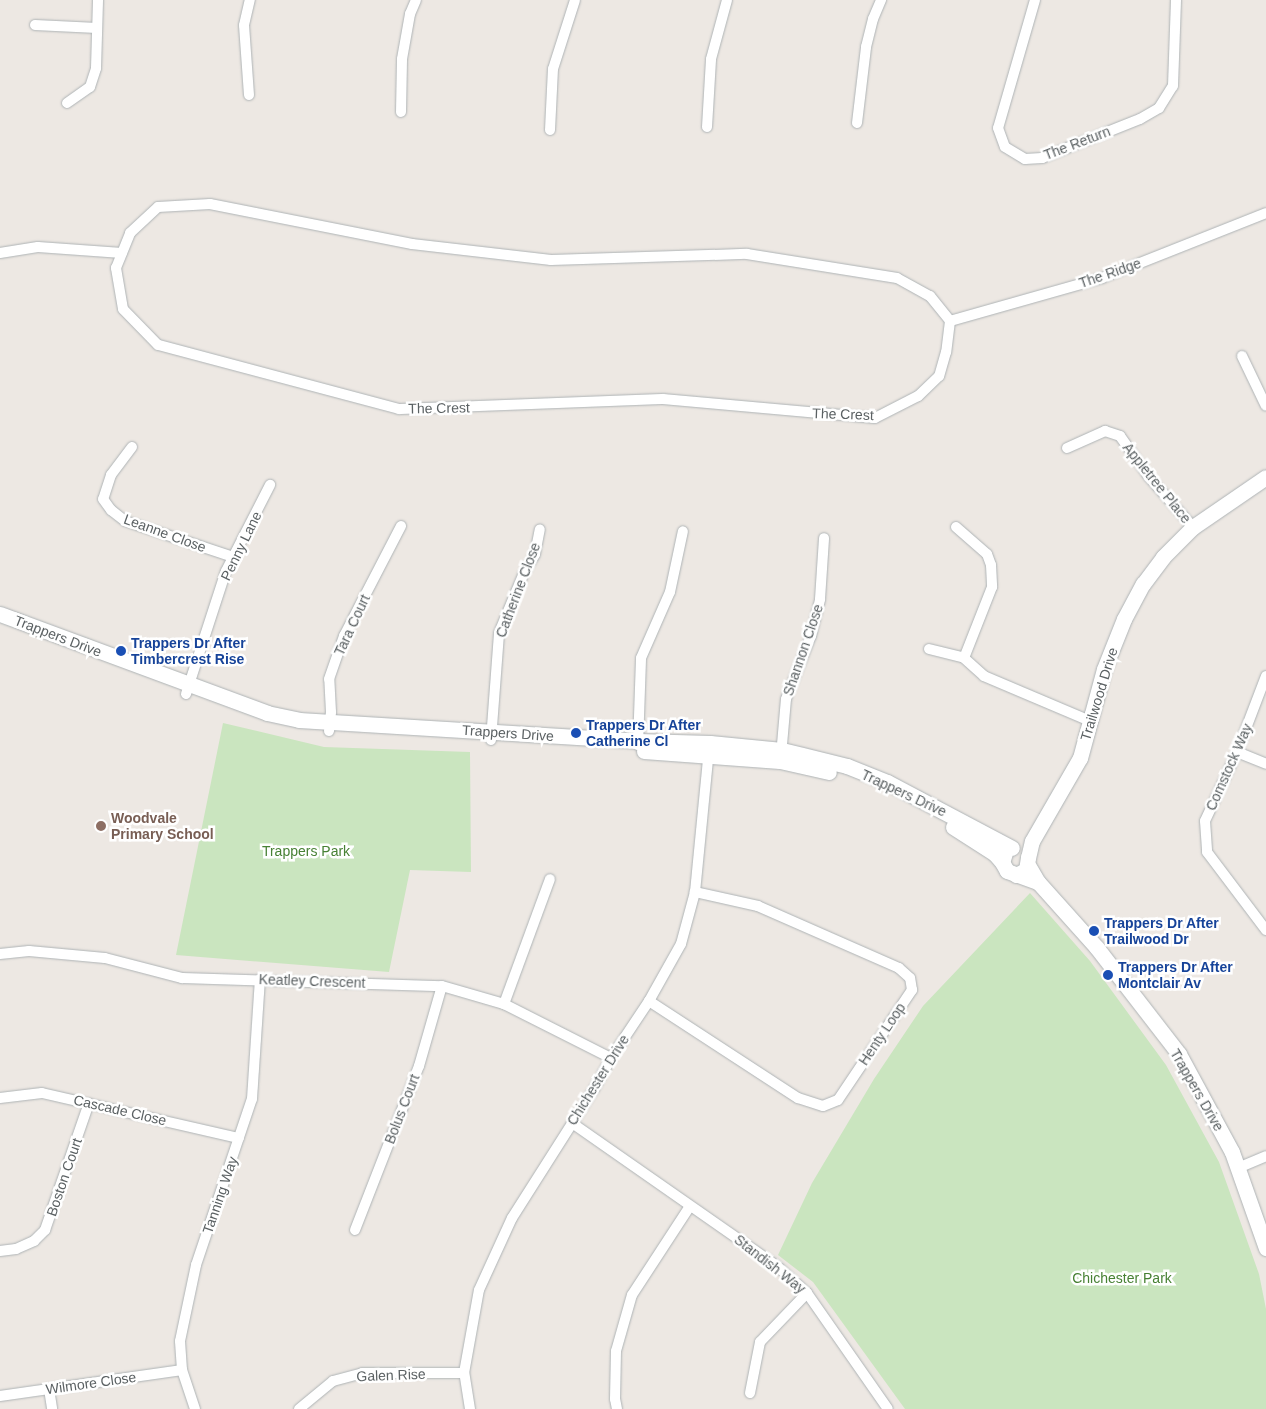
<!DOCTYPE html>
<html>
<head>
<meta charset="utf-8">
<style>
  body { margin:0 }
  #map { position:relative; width:1266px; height:1409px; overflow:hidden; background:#ede8e3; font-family:Helvetica,sans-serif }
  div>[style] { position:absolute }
  .green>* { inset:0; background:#cae5bf }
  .roads { filter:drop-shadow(0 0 1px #aeb3b5) drop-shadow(0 0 1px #aeb3b5) }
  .street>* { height:10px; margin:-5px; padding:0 5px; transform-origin:5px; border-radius:5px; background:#fff }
  .secondary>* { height:15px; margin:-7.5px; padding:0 7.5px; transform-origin:7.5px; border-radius:7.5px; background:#fff }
  .dots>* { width:14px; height:14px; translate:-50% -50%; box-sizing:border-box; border:2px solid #fff; border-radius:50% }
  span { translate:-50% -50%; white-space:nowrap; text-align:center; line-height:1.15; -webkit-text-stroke:5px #fff; paint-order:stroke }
  .street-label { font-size:14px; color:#5b6163 }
  .transit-label { font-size:14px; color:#164399; font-weight:700 }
  .left { translate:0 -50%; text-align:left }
  .education-label { font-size:14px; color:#785e54; font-weight:700 }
  .park-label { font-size:14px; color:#478134 }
</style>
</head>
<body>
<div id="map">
  <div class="green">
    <i style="clip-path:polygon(223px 723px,324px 747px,470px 752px,471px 872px,410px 870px,389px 972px,176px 955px)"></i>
    <i style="clip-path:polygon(1030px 893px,1090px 961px,1166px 1065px,1219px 1162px,1259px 1274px,1266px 1309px,1266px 1409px,905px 1409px,813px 1282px,778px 1255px,812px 1183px,874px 1079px,923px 1006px)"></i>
  </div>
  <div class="roads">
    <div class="street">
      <i style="left:1035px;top:0;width:133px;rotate:106.1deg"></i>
      <i style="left:998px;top:128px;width:20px;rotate:70deg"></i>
      <i style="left:1005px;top:147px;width:23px;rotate:31deg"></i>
      <i style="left:1025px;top:159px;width:17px;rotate:-3deg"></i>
      <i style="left:1042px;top:158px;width:105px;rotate:-21.7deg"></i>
      <i style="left:1140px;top:119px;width:22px;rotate:-30deg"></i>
      <i style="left:1159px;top:108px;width:26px;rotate:-58deg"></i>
      <i style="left:1173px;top:86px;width:86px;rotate:-88deg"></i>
      <i style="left:35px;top:25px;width:62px;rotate:2.8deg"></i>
      <i style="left:249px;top:95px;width:70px;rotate:-94.1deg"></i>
      <i style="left:244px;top:25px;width:26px;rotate:-77deg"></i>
      <i style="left:67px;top:103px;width:28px;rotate:-35deg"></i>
      <i style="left:90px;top:87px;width:20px;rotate:-72deg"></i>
      <i style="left:96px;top:68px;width:68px;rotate:-88.3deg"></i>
      <i style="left:401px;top:112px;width:53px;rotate:-88.9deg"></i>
      <i style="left:402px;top:59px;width:46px;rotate:-79.9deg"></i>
      <i style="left:410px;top:14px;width:15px;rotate:-67deg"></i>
      <i style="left:857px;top:123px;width:77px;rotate:-83.2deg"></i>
      <i style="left:866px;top:47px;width:29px;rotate:-76deg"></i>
      <i style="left:873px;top:19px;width:21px;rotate:-67deg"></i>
      <i style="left:707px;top:127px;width:68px;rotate:-86.6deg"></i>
      <i style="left:711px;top:59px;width:61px;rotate:-74.8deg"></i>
      <i style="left:550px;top:130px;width:61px;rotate:-87.2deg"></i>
      <i style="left:553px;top:69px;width:72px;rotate:-72.3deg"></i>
      <i style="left:210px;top:204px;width:206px;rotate:11.2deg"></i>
      <i style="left:412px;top:244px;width:140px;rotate:6.6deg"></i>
      <i style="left:551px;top:260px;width:196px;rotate:-1.8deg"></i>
      <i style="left:747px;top:254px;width:152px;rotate:9.1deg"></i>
      <i style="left:897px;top:278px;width:38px;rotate:29deg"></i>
      <i style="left:930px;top:296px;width:32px;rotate:51deg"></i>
      <i style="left:950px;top:321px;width:31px;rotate:97deg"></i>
      <i style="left:946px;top:352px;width:25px;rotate:106deg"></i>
      <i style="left:939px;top:376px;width:29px;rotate:136deg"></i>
      <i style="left:918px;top:396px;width:48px;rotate:152.9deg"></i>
      <i style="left:875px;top:418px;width:213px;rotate:-174.9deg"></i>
      <i style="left:663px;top:399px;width:264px;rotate:177.8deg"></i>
      <i style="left:399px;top:409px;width:249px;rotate:-165.1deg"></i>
      <i style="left:158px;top:345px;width:50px;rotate:-134.2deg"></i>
      <i style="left:123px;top:309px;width:42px;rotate:-99.7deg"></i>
      <i style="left:116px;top:268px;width:38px;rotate:-68deg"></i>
      <i style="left:130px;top:233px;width:38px;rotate:-43deg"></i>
      <i style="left:158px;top:207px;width:52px;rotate:-3.3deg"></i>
      <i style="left:0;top:253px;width:38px;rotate:-9deg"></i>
      <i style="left:38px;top:247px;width:84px;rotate:4.1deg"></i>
      <i style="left:950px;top:321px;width:158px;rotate:-15.8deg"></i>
      <i style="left:1102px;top:278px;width:176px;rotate:-21.6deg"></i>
      <i style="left:1242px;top:356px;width:55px;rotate:64.4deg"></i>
      <i style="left:132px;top:447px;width:35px;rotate:127deg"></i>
      <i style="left:111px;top:475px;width:25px;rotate:108deg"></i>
      <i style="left:103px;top:499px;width:14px;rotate:54deg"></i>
      <i style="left:111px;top:510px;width:18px;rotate:38deg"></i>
      <i style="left:125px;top:521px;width:114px;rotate:18.4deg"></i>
      <i style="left:1067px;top:448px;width:42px;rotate:-24.1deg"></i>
      <i style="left:1105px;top:431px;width:16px;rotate:18deg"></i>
      <i style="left:1120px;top:436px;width:50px;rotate:54.7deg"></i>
      <i style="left:1149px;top:477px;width:67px;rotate:48.7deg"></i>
      <i style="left:956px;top:527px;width:41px;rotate:41.1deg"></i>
      <i style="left:987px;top:554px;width:12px;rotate:70deg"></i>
      <i style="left:991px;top:565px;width:22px;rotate:87deg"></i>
      <i style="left:992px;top:587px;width:76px;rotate:111.5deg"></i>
      <i style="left:929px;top:649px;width:36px;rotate:14deg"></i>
      <i style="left:964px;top:658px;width:27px;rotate:42deg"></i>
      <i style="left:984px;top:676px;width:115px;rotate:23deg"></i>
      <i style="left:1266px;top:676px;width:81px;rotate:110.9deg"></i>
      <i style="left:1237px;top:752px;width:76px;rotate:114.9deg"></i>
      <i style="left:1205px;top:821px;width:31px;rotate:86deg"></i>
      <i style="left:1207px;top:852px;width:98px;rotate:52.9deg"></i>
      <i style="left:186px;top:694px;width:129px;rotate:-72deg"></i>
      <i style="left:226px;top:571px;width:97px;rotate:-62.9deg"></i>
      <i style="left:329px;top:731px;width:19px;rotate:-84deg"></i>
      <i style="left:331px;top:712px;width:33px;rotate:-93deg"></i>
      <i style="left:329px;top:679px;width:46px;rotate:-70.8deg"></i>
      <i style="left:344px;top:636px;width:124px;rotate:-62.6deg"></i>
      <i style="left:491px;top:740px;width:107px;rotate:-85.7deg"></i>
      <i style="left:499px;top:633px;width:63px;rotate:-67.5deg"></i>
      <i style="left:523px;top:575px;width:24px;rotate:-60deg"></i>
      <i style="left:535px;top:554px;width:25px;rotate:-79deg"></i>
      <i style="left:638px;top:745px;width:87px;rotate:-88deg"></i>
      <i style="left:641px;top:658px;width:72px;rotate:-66.3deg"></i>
      <i style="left:670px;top:592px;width:62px;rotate:-78deg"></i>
      <i style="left:1237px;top:752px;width:31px;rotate:22deg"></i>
      <i style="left:781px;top:756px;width:57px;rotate:-85deg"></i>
      <i style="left:786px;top:699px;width:68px;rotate:-68.4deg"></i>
      <i style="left:811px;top:636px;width:38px;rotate:-76deg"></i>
      <i style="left:820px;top:599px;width:61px;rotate:-86.2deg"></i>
      <i style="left:0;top:954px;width:29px;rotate:-6deg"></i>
      <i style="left:29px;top:951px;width:76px;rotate:5.3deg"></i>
      <i style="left:105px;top:958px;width:80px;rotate:14.6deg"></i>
      <i style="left:182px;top:978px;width:260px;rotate:1.8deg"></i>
      <i style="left:442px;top:986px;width:65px;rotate:16.2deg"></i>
      <i style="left:504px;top:1004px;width:120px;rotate:26.8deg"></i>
      <i style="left:649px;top:1001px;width:178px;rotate:33.1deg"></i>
      <i style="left:798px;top:1098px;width:26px;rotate:18deg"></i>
      <i style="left:823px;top:1106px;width:16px;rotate:-22deg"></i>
      <i style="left:838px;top:1100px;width:133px;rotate:-56.1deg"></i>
      <i style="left:912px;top:990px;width:12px;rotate:-99deg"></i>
      <i style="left:910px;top:978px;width:15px;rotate:-138deg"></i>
      <i style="left:899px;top:968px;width:154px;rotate:-156.3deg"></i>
      <i style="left:758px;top:906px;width:65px;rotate:-167.5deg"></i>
      <i style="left:504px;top:1004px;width:133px;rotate:-69.8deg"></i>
      <i style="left:0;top:1098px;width:42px;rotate:-6.8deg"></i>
      <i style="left:42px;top:1093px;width:202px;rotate:12.9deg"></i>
      <i style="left:572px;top:1123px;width:250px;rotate:34.9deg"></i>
      <i style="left:777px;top:1266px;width:40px;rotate:42deg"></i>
      <i style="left:807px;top:1293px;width:141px;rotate:55.1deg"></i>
      <i style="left:1238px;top:1168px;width:30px;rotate:-23deg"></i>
      <i style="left:355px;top:1230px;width:176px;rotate:-68.7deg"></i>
      <i style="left:419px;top:1066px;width:83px;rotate:-74deg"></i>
      <i style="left:0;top:1251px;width:16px;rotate:-7deg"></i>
      <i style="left:16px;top:1249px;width:20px;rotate:-24deg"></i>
      <i style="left:34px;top:1241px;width:16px;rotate:-45deg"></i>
      <i style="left:45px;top:1230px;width:134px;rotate:-70.9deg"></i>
      <i style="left:49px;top:1389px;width:20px;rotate:81deg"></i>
      <i style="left:750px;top:1393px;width:52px;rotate:-78.9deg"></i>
      <i style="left:760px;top:1342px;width:68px;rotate:-46.2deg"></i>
      <i style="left:0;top:1396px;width:184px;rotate:-8.1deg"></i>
      <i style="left:195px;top:1409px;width:41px;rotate:-108.4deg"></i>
      <i style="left:182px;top:1370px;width:29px;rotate:-94deg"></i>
      <i style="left:180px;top:1341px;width:78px;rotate:-78.1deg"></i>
      <i style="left:196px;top:1265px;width:175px;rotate:-71.4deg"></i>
      <i style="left:252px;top:1099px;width:120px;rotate:-86.2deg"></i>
      <i style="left:299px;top:1409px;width:44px;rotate:-39.5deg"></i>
      <i style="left:333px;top:1381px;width:30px;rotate:-15deg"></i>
      <i style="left:362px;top:1373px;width:102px"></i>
      <i style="left:470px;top:1409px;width:36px;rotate:-99deg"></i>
      <i style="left:464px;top:1373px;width:84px;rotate:-79.8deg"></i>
      <i style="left:479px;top:1290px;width:79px;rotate:-65.4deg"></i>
      <i style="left:512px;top:1218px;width:153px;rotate:-57.6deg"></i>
      <i style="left:594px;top:1089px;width:35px;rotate:-61deg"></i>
      <i style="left:611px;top:1058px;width:69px;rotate:-56.3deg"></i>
      <i style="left:649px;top:1001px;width:65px;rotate:-60.7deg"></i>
      <i style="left:681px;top:944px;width:54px;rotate:-74.9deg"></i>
      <i style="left:695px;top:892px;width:143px;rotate:-84.4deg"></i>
      <i style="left:617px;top:1409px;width:10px;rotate:-101deg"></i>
      <i style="left:615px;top:1399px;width:48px;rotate:-88.8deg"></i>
      <i style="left:616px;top:1351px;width:58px;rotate:-74.1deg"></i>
      <i style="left:632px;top:1295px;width:106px;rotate:-56.9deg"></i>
    </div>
    <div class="secondary">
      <i style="left:0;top:614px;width:285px;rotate:20.3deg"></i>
      <i style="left:267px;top:713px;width:33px;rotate:12deg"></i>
      <i style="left:299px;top:720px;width:340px;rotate:3.5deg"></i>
      <i style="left:638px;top:741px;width:72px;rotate:1.6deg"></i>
      <i style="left:710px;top:743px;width:72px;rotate:5.6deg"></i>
      <i style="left:782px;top:750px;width:67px;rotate:13.8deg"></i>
      <i style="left:847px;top:766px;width:43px;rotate:21.8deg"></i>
      <i style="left:887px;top:782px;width:141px;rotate:27.8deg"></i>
      <i style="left:644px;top:751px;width:136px;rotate:4.2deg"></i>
      <i style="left:780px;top:761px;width:50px;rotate:12.7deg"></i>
      <i style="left:953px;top:827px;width:50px;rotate:32.7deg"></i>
      <i style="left:995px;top:854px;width:11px;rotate:49deg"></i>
      <i style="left:1005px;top:853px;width:9px;rotate:108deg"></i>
      <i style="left:1002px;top:862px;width:10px;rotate:61deg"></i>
      <i style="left:1007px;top:871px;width:33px;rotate:20deg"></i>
      <i style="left:1028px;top:858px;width:17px;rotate:-77deg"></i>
      <i style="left:1032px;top:841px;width:96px;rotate:-60deg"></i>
      <i style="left:1080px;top:758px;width:92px;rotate:-74.9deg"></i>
      <i style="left:1104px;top:669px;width:54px;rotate:-68.2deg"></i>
      <i style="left:1124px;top:619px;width:40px;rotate:-62deg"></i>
      <i style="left:1143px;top:584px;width:34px;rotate:-53deg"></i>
      <i style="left:1163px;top:557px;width:42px;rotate:-45deg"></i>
      <i style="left:1193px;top:527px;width:88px;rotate:-34.4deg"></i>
      <i style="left:1028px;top:865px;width:20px;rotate:60deg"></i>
      <i style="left:1038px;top:882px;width:89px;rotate:48.2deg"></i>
      <i style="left:1097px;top:948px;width:134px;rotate:52.3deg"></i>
      <i style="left:1179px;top:1054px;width:111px;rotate:61.6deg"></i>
      <i style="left:1232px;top:1152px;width:102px;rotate:70.5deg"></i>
      <i style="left:1016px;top:875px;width:11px;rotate:-27deg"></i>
      <i style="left:1026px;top:870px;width:13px;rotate:-81deg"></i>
    </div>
  </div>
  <div class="dots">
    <i style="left:121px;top:651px;background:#1a4fb4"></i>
    <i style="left:576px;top:733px;background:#1a4fb4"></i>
    <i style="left:101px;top:826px;background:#8d6e63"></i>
    <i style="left:1094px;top:931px;background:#1a4fb4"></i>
    <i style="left:1108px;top:975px;background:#1a4fb4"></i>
  </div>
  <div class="street-label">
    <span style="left:1077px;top:143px;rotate:-21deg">The Return</span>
    <span style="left:1110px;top:273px;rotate:-19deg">The Ridge</span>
    <span style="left:439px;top:408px;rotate:-1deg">The Crest</span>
    <span style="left:843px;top:414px;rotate:2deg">The Crest</span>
    <span style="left:1157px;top:483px;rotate:51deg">Appletree Place</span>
    <span style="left:165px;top:533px;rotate:20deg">Leanne Close</span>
    <span style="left:241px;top:546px;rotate:-64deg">Penny Lane</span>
    <span style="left:518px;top:590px;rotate:-69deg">Catherine Close</span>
    <span style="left:352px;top:625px;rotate:-65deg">Tara Court</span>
    <span style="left:58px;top:636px;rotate:21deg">Trappers Drive</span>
    <span style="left:803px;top:650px;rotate:-71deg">Shannon Close</span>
    <span style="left:1099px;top:694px;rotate:-73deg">Trailwood Drive</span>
    <span style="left:508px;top:733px;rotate:4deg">Trappers Drive</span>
    <span style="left:1229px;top:767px;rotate:-66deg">Comstock Way</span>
    <span style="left:904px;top:793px;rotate:25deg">Trappers Drive</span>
    <span style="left:312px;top:981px;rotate:2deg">Keatley Crescent</span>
    <span style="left:882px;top:1034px;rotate:-56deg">Henty Loop</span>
    <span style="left:598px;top:1080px;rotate:-58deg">Chichester Drive</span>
    <span style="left:1197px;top:1090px;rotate:60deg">Trappers Drive</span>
    <span style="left:402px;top:1109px;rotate:-69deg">Bolus Court</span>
    <span style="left:120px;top:1110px;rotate:13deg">Cascade Close</span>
    <span style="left:64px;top:1177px;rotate:-71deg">Boston Court</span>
    <span style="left:220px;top:1195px;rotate:-71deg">Tanning Way</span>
    <span style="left:770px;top:1264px;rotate:38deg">Standish Way</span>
    <span style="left:391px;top:1375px;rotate:-2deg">Galen Rise</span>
    <span style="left:91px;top:1383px;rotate:-8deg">Wilmore Close</span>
  </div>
  <div class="transit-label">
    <span class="left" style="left:131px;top:651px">Trappers Dr After<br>Timbercrest Rise</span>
    <span class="left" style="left:586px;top:733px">Trappers Dr After<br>Catherine Cl</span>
    <span class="left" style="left:1104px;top:931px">Trappers Dr After<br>Trailwood Dr</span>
    <span class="left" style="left:1118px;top:975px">Trappers Dr After<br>Montclair Av</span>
  </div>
  <div class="education-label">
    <span class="left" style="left:111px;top:826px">Woodvale<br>Primary School</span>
  </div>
  <div class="park-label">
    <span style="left:306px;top:851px">Trappers Park</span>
    <span style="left:1122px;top:1278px">Chichester Park</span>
  </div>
</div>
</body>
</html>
